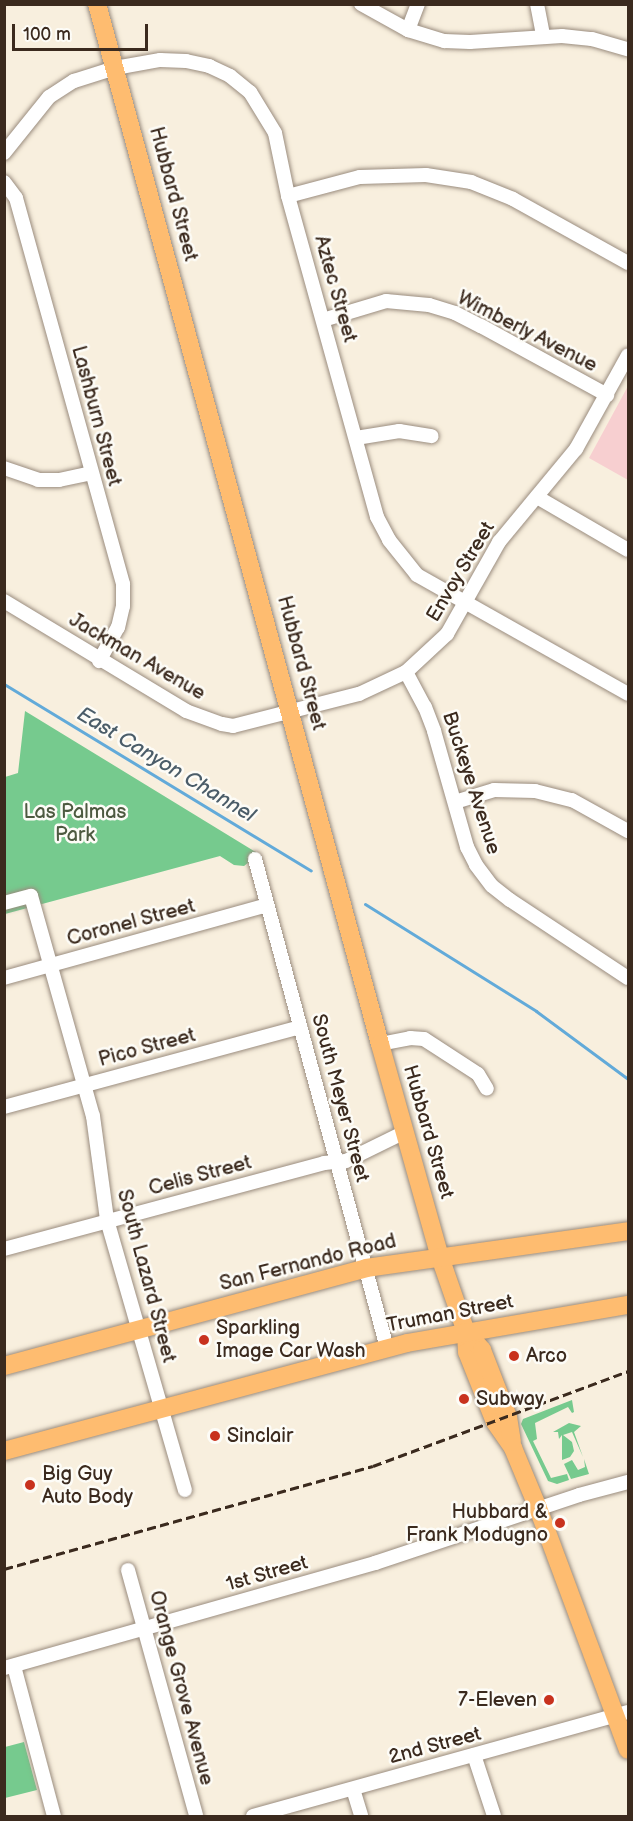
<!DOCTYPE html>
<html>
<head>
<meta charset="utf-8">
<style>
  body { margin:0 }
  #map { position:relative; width:633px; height:1821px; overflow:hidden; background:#f8efde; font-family:"Balsamiq Sans",sans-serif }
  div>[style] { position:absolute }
  .built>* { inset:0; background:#f7cfd0 }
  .green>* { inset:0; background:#76ca8e }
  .stream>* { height:3px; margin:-1.5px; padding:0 1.5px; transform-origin:1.5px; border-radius:1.5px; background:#62aad9 }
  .roads { filter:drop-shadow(0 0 2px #9a8c7e) drop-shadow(0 0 2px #9a8c7e) }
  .minor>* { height:14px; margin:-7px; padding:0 7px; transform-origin:7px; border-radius:7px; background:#fff }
  .major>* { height:18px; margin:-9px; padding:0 9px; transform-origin:9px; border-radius:9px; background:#febc70 }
  .rail>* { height:3px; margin-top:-1.5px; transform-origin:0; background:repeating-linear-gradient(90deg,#3b2a1e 0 9px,transparent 0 13.5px) }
  .dots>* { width:16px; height:16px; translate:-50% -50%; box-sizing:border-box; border:3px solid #fdfcf7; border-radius:50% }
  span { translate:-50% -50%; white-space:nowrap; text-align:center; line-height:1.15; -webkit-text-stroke:5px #fdfcf7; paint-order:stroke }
  .street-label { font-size:20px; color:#3b2a1e }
  .park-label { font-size:20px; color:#4d5a40 }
  .poi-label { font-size:20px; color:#3b2a1e }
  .left { translate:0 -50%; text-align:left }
  .right { translate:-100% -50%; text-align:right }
  .water-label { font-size:21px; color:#4b5d69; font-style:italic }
  .frame { position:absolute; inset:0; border:6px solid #3b2a1e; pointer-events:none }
  .scale { position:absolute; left:12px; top:24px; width:136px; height:27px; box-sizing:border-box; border:3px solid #3b2a1e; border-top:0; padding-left:8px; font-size:18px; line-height:21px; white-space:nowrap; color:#3b2a1e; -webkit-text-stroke:4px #fdfcf7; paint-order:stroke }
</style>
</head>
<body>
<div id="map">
  <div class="built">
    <i style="clip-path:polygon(628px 386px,628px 480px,589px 458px)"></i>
  </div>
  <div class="green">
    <i style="clip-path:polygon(25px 711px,259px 854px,244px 866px,234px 865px,220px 856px,5px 914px,5px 777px,18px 773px)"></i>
    <i style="clip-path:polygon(572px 1400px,574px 1412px,572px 1413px,568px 1407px,535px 1423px,537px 1439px,533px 1441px,551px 1478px,567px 1474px,569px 1480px,557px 1484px,548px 1481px,521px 1424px,523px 1419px)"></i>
    <i style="clip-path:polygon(569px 1423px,581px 1426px,574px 1432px,583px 1457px,572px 1432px,563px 1435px,572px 1442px,574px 1451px,570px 1457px,562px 1460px,562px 1435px,559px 1439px,558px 1432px,553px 1432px)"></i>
    <i style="clip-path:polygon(584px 1459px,589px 1474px,571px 1479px,564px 1464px,572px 1460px,578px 1470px,585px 1467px)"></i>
    <i style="clip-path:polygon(24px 1742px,37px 1790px,5px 1798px,5px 1747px)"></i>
  </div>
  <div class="stream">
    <i style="left:4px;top:684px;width:359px;rotate:31.3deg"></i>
    <i style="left:365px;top:904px;width:202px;rotate:32deg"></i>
    <i style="left:536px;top:1011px;width:114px;rotate:36.5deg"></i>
  </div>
  <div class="roads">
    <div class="minor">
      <i style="left:361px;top:4px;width:54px;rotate:29deg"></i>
      <i style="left:408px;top:30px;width:38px;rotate:17deg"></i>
      <i style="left:444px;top:41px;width:26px;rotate:2deg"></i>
      <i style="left:470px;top:42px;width:92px;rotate:-3.7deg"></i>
      <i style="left:562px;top:36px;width:30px;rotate:6deg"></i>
      <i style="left:592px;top:39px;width:37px;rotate:16deg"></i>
      <i style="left:537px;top:4px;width:33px;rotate:79deg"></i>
      <i style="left:408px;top:30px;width:28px;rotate:-69deg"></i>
      <i style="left:4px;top:153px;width:72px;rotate:-51.2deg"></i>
      <i style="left:49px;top:97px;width:30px;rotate:-33deg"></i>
      <i style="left:74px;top:81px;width:43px;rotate:-17.6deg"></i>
      <i style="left:115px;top:68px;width:46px;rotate:-10.1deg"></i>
      <i style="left:160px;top:60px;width:26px;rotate:2deg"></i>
      <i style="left:186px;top:61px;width:24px;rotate:12deg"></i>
      <i style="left:209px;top:66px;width:23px;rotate:25deg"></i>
      <i style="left:230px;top:76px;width:26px;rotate:39deg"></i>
      <i style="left:250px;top:92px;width:48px;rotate:58.6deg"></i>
      <i style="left:275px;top:133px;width:64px;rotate:78.3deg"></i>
      <i style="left:288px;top:196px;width:333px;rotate:74.5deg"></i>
      <i style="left:377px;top:517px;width:26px;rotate:62deg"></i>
      <i style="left:389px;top:540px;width:45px;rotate:51.3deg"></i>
      <i style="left:417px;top:575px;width:242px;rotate:29.4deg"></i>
      <i style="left:4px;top:182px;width:20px;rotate:53deg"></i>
      <i style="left:16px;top:198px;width:401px;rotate:74.5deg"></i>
      <i style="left:123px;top:584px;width:22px;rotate:90deg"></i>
      <i style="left:123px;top:606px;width:22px;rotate:103deg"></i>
      <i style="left:118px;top:627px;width:39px;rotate:119deg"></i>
      <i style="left:288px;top:196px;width:74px;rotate:-14.8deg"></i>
      <i style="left:360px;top:177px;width:66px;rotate:-1.7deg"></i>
      <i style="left:426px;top:175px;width:46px;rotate:8.8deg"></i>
      <i style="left:471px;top:182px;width:45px;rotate:22deg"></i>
      <i style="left:513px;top:199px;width:132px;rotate:29.1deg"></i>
      <i style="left:323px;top:320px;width:66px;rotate:-16.8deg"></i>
      <i style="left:386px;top:301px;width:43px;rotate:5.3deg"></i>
      <i style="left:429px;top:305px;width:27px;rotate:17deg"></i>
      <i style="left:455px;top:313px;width:29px;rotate:27deg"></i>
      <i style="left:481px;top:326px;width:144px;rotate:28.7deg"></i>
      <i style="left:356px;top:438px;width:44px;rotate:-9.2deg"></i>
      <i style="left:399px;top:431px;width:33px;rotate:9deg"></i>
      <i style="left:4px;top:468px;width:36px;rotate:19deg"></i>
      <i style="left:38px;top:480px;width:21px"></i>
      <i style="left:59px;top:480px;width:33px;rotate:-12deg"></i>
      <i style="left:537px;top:497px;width:105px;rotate:30.2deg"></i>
      <i style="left:4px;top:601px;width:213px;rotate:31.1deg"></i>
      <i style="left:186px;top:711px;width:38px;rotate:20deg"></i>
      <i style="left:222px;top:724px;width:11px;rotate:10deg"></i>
      <i style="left:233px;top:726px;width:130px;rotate:-14.3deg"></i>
      <i style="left:359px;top:694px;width:52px;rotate:-25.1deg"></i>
      <i style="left:406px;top:672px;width:56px;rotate:-42.8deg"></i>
      <i style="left:447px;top:634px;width:106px;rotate:-60.5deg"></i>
      <i style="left:499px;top:542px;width:121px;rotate:-50.4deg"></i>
      <i style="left:576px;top:449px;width:107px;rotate:-61deg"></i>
      <i style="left:406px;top:672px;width:40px;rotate:62deg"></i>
      <i style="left:425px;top:707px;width:26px;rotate:69deg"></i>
      <i style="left:434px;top:731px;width:121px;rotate:74.1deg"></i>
      <i style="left:467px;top:847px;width:20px;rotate:63deg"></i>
      <i style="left:476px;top:865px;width:26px;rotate:53deg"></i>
      <i style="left:492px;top:886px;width:23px;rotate:38deg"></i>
      <i style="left:510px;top:900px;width:141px;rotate:33.5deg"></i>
      <i style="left:455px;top:802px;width:41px;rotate:-17.1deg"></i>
      <i style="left:494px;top:790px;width:41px;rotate:1.4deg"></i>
      <i style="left:535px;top:791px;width:38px;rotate:14deg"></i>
      <i style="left:572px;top:800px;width:64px;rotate:29deg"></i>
      <i style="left:255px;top:859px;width:507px;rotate:74.89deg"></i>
      <i style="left:4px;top:903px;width:28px;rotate:-15deg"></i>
      <i style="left:31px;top:896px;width:229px;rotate:74.3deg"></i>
      <i style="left:93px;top:1116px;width:105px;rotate:82.3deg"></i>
      <i style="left:107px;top:1220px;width:281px;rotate:73.9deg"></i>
      <i style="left:4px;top:978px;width:273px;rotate:-15.5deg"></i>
      <i style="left:380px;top:1044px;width:31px;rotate:-11deg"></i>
      <i style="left:410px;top:1038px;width:14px;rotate:4deg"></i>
      <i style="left:424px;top:1039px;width:64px;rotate:32.9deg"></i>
      <i style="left:478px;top:1074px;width:17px;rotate:59deg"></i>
      <i style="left:4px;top:1107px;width:307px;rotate:-15.1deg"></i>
      <i style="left:4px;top:1249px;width:331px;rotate:-15deg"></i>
      <i style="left:324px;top:1163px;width:22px;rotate:-5deg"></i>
      <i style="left:346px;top:1161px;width:66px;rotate:-26.2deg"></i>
      <i style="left:128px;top:1570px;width:255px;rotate:74.5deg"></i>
      <i style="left:14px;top:1666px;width:155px;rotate:75.1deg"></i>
      <i style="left:4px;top:1668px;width:386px;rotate:-15.8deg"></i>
      <i style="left:375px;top:1563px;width:215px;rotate:-18.4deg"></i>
      <i style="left:579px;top:1495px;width:51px;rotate:-14.9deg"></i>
      <i style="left:474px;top:1755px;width:64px;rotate:71.8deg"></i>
      <i style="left:353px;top:1789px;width:28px;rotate:73deg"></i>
      <i style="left:253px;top:1816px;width:389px;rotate:-15.5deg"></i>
    </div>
    <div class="major">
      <i style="left:97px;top:4px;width:1078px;rotate:74.78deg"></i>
      <i style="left:380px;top:1044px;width:221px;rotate:74.3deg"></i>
      <i style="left:440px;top:1257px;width:79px;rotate:70.9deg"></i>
      <i style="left:466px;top:1332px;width:20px;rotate:87deg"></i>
      <i style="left:467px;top:1352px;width:75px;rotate:68.2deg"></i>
      <i style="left:495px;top:1422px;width:32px;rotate:55deg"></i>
      <i style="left:513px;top:1448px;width:65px;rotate:67.4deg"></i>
      <i style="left:538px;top:1508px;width:258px;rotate:69.6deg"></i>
      <i style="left:466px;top:1332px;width:24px;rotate:48deg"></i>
      <i style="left:482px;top:1350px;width:72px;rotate:68.8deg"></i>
      <i style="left:508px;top:1417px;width:25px;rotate:81deg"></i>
      <i style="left:4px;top:1366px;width:375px;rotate:-15.1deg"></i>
      <i style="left:366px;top:1268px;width:265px;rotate:-8deg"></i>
      <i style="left:4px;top:1451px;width:417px;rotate:-15deg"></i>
      <i style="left:407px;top:1343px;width:224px;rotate:-9.8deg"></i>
    </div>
  </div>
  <div class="rail">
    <i style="left:4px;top:1569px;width:383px;rotate:-15.6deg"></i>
    <i style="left:373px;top:1466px;width:272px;rotate:-20.4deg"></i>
  </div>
  <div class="dots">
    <i style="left:204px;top:1340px;background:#c8321e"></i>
    <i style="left:514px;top:1356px;background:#c8321e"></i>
    <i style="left:464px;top:1399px;background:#c8321e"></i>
    <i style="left:215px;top:1436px;background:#c8321e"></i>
    <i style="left:30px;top:1485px;background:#c8321e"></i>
    <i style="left:560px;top:1523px;background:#c8321e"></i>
    <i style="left:549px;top:1700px;background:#c8321e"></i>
  </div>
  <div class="street-label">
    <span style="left:173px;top:194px;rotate:75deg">Hubbard Street</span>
    <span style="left:335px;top:289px;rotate:74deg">Aztec Street</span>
    <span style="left:527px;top:332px;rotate:27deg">Wimberly Avenue</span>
    <span style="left:96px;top:416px;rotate:75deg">Lashburn Street</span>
    <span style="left:461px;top:572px;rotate:-59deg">Envoy Street</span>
    <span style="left:137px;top:657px;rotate:30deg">Jackman Avenue</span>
    <span style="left:301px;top:663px;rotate:75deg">Hubbard Street</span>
    <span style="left:471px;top:783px;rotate:72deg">Buckeye Avenue</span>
    <span style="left:131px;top:923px;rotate:-15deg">Coronel Street</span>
    <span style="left:147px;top:1048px;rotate:-15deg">Pico Street</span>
    <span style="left:340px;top:1098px;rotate:75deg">South Meyer Street</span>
    <span style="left:428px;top:1132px;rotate:74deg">Hubbard Street</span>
    <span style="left:200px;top:1176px;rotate:-15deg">Celis Street</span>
    <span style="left:308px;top:1263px;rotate:-14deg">San Fernando Road</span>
    <span style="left:146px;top:1276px;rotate:75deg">South Lazard Street</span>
    <span style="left:450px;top:1314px;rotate:-11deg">Truman Street</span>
    <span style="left:267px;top:1574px;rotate:-16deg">1st Street</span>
    <span style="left:181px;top:1688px;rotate:75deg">Orange Grove Avenue</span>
    <span style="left:435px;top:1746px;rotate:-15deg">2nd Street</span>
  </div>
  <div class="park-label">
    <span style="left:75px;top:824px">Las Palmas<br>Park</span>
  </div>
  <div class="poi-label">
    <span class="left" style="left:216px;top:1340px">Sparkling<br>Image Car Wash</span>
    <span class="left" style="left:526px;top:1356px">Arco</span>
    <span class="left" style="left:476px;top:1399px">Subway</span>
    <span class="left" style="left:227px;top:1436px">Sinclair</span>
    <span class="left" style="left:42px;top:1486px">Big Guy<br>Auto Body</span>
    <span class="right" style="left:548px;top:1524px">Hubbard &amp;<br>Frank Modugno</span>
    <span class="right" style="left:537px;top:1700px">7-Eleven</span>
  </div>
  <div class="water-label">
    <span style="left:166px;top:765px;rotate:31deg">East Canyon Channel</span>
  </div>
  <div class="frame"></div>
  <div class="scale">100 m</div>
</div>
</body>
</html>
